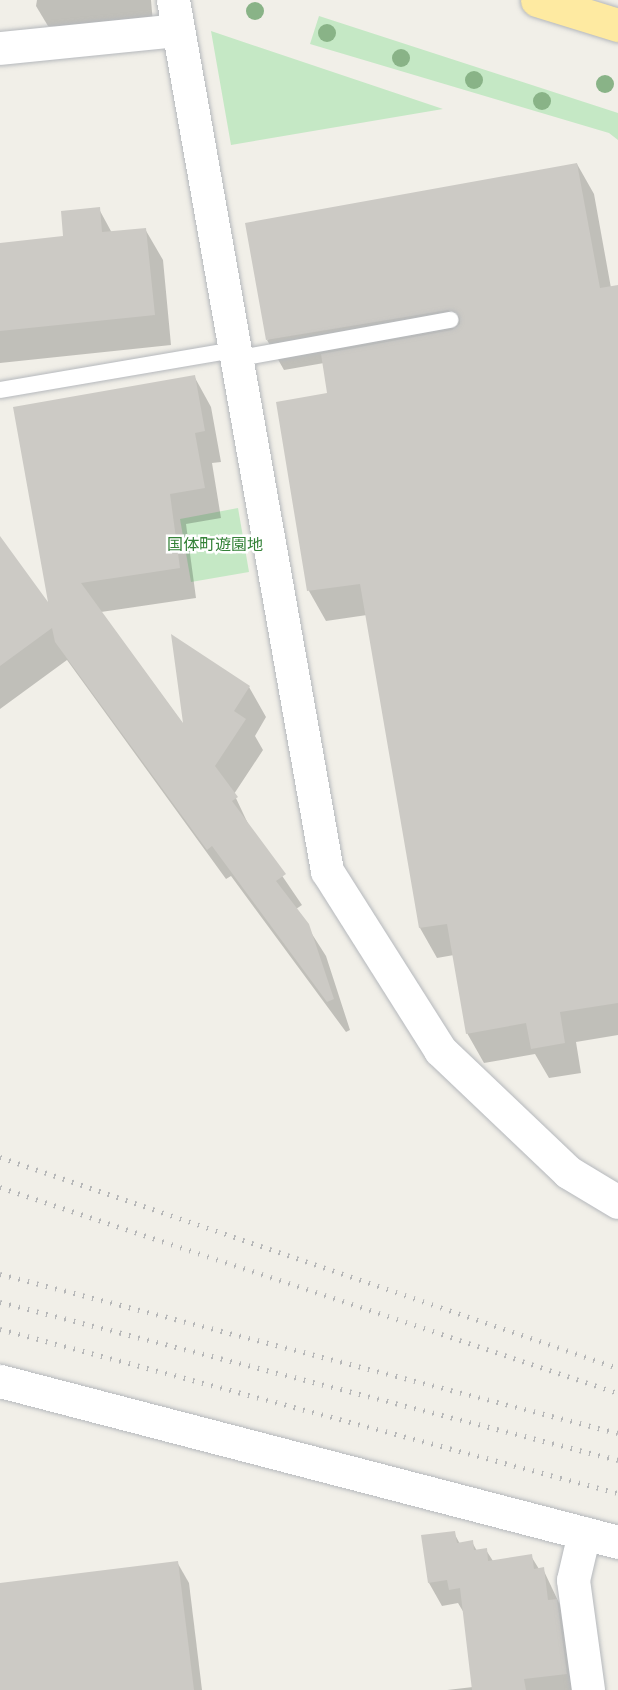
<!DOCTYPE html>
<html>
<head>
<meta charset="utf-8">
<style>
  body { margin:0 }
  #map { position:relative; width:618px; height:1690px; overflow:hidden; background:#f1efe8; font-family:Poppins,"Noto Sans JP",sans-serif }
  div>[style] { position:absolute }
  .green>* { inset:0; background:#c5e8c5 }
  .shadow>* { inset:0; background:#0003 }
  .building>* { inset:0; background:#cccac5 }
  .roads { filter:drop-shadow(0 0 2px #b5b8bc) drop-shadow(0 0 2px #b5b8bc) }
  .service>* { height:16px; margin:-8px; padding:0 8px; transform-origin:8px; border-radius:8px; background:#fff }
  .minor>* { height:33px; margin:-16.5px; padding:0 16.5px; transform-origin:16.5px; border-radius:16.5px; background:#fff }
  .tertiary>* { height:33px; margin:-16.5px; padding:0 16.5px; transform-origin:16.5px; border-radius:16.5px; background:#fff }
  .trunk>* { height:33px; margin:-16.5px; padding:0 16.5px; transform-origin:16.5px; border-radius:16.5px; background:#feeaa1 }
  .rail>* { height:4.5px; margin-top:-2.25px; transform-origin:0; background:repeating-linear-gradient(90deg,#b6b7b8 0 1.5px,transparent 0 9.5px) }
  .trees>* { width:18px; height:18px; margin:-9px; border-radius:50%; background:#89b387 }
  span { translate:-50% -50%; white-space:nowrap; text-align:center; line-height:1.15; -webkit-text-stroke:5px #fff; paint-order:stroke }
  .park-label { font-size:16px; color:#348238 }
</style>
</head>
<body>
<div id="map">
  <div class="green">
    <i style="clip-path:polygon(319px 16px,618px 113px,618px 140px,609px 133px,310px 44px)"></i>
    <i style="clip-path:polygon(211px 31px,318px 67px,443px 109px,231px 145px)"></i>
    <i style="clip-path:polygon(238px 508px,249px 572px,191px 582px,180px 519px)"></i>
  </div>
  <div class="shadow">
    <i style="clip-path:polygon(37px 0,151px 0,154px 35px,48px 26px,36px 6px)"></i>
    <i style="clip-path:polygon(577px 164px,594px 194px,611px 288px,618px 287px,618px 1035px,576px 1042px,581px 1073px,549px 1078px,535px 1054px,484px 1063px,467px 1033px,454px 955px,437px 958px,420px 928px,367px 615px,326px 621px,309px 591px,278px 403px,329px 394px,324px 363px,284px 370px,267px 340px)"></i>
    <i style="clip-path:polygon(99px 209px,112px 233px,145px 229px,163px 260px,171px 345px,0 363px,0 244px,65px 238px)"></i>
    <i style="clip-path:polygon(194px 376px,211px 407px,221px 462px,212px 463px,221px 518px,186px 524px,196px 598px,101px 612px,186px 728px,249px 687px,266px 717px,255px 736px,263px 750px,234px 794px,251px 830px,302px 905px,296px 909px,326px 956px,350px 1030px,346px 1032px,231px 876px,226px 879px,67px 660px,0 709px,0 538px,50px 608px)"></i>
    <i style="clip-path:polygon(454px 1533px,460px 1544px,472px 1542px,477px 1551px,486px 1550px,493px 1561px,531px 1556px,539px 1569px,543px 1569px,569px 1624px,578px 1690px,447px 1690px,473px 1687px,464px 1613px,458px 1603px,442px 1606px,429px 1583px)"></i>
    <i style="clip-path:polygon(177px 1562px,189px 1583px,202px 1690px,0 1690px,0 1585px)"></i>
  </div>
  <div class="building">
    <i style="clip-path:polygon(577px 163px,600px 288px,618px 285px,618px 1003px,560px 1012px,565px 1043px,531px 1049px,526px 1023px,466px 1034px,447px 924px,419px 928px,360px 584px,307px 591px,276px 402px,327px 393px,321px 354px,452px 330px,460px 324px,460px 318px,448px 310px,266px 340px,245px 223px)"></i>
    <i style="clip-path:polygon(100px 207px,102px 232px,146px 228px,155px 315px,0 331px,0 243px,63px 236px,61px 211px)"></i>
    <i style="clip-path:polygon(195px 375px,205px 431px,195px 433px,205px 488px,170px 494px,180px 568px,81px 583px,183px 723px,171px 634px,250px 686px,234px 711px,246px 719px,215px 766px,238px 797px,232px 801px,286px 874px,276px 881px,309px 924px,334px 999px,327px 1002px,212px 846px,207px 850px,55px 642px,52px 628px,0 666px,0 536px,48px 602px,13px 407px)"></i>
    <i style="clip-path:polygon(455px 1531px,457px 1543px,473px 1540px,474px 1550px,487px 1548px,488px 1561px,532px 1554px,534px 1569px,544px 1567px,548px 1600px,557px 1599px,567px 1674px,524px 1679px,526px 1690px,472px 1690px,460px 1588px,449px 1590px,447px 1580px,428px 1583px,421px 1535px)"></i>
    <i style="clip-path:polygon(178px 1561px,194px 1690px,0 1690px,0 1583px)"></i>
  </div>
  <div class="roads">
    <div class="service">
      <i style="left:235px;top:359px;width:219px;rotate:-10.3deg"></i>
      <i style="left:0;top:390px;width:236px;rotate:-9.7deg"></i>
    </div>
    <div class="minor">
      <i style="left:173px;top:0;width:885px;rotate:79.97deg"></i>
      <i style="left:327px;top:871px;width:212px;rotate:57.7deg"></i>
      <i style="left:440px;top:1050px;width:177px;rotate:43.6deg"></i>
      <i style="left:568px;top:1172px;width:58px;rotate:31deg"></i>
      <i style="left:0;top:48px;width:178px;rotate:-5.8deg"></i>
      <i style="left:584px;top:1533px;width:48px;rotate:103.2deg"></i>
      <i style="left:573px;top:1580px;width:111px;rotate:82.2deg"></i>
    </div>
    <div class="tertiary">
      <i style="left:0;top:1381px;width:639px;rotate:14.6deg"></i>
    </div>
    <div class="trunk">
      <i style="left:537px;top:0;width:85px;rotate:17.2deg"></i>
    </div>
  </div>
  <div class="rail">
    <i style="left:0;top:1157px;width:653px;rotate:18.85deg"></i>
    <i style="left:0;top:1187px;width:651px;rotate:18.43deg"></i>
    <i style="left:0;top:1274px;width:638px;rotate:14.43deg"></i>
    <i style="left:0;top:1302px;width:638px;rotate:14.34deg"></i>
    <i style="left:0;top:1329px;width:639px;rotate:14.86deg"></i>
  </div>
  <div class="trees">
    <i style="left:255px;top:11px"></i>
    <i style="left:327px;top:33px"></i>
    <i style="left:401px;top:58px"></i>
    <i style="left:474px;top:80px"></i>
    <i style="left:605px;top:84px"></i>
    <i style="left:542px;top:101px"></i>
  </div>
  <div class="park-label">
    <span style="left:215px;top:545px">国体町遊園地</span>
  </div>
</div>
</body>
</html>
